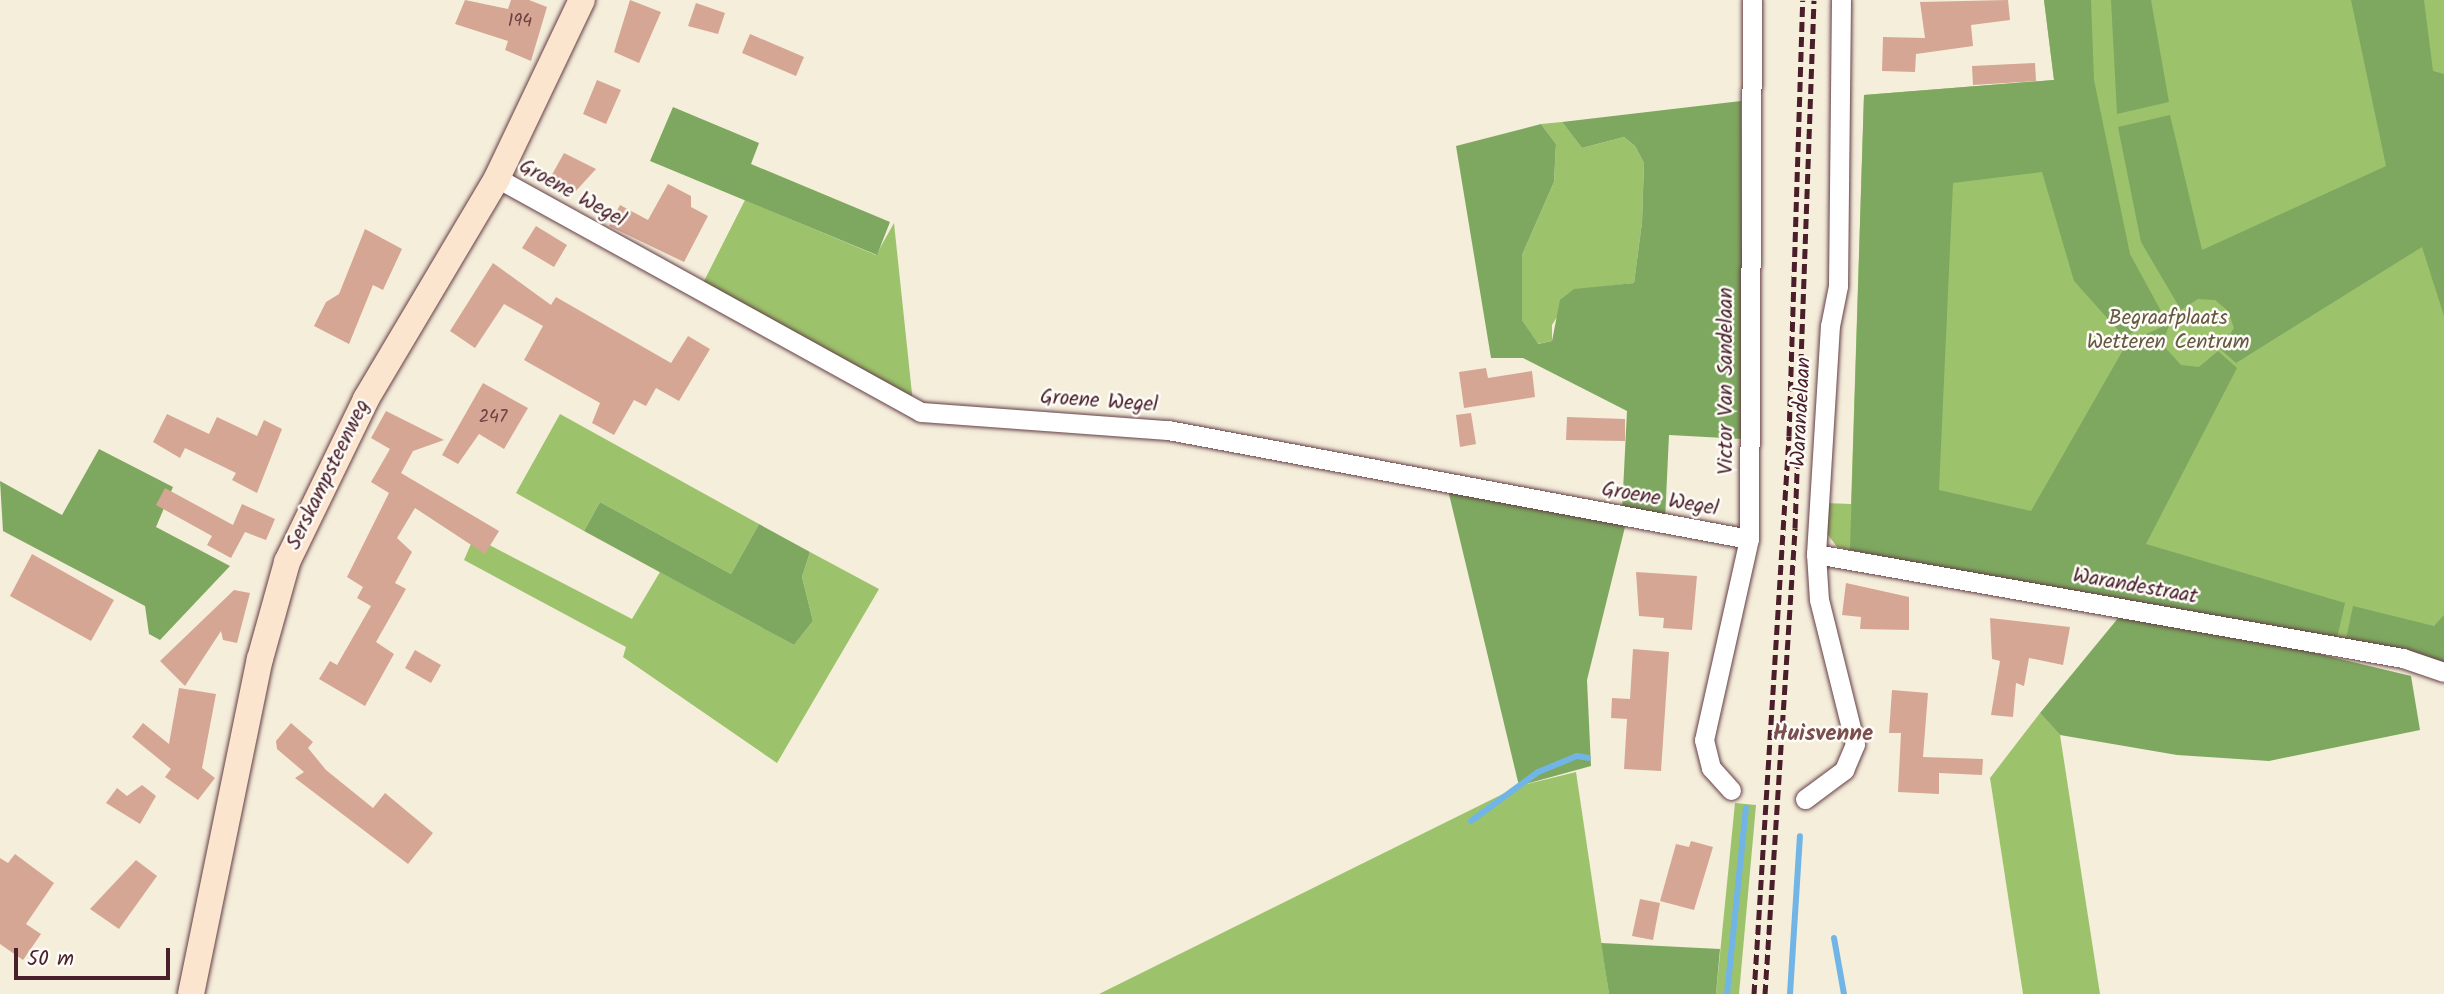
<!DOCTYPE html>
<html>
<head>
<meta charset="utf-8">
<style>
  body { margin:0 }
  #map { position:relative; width:2444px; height:994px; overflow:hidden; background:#f5eedb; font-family:Kalam,sans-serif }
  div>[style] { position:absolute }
  .green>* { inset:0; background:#9dc26c }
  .forest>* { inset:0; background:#7ea860 }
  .stream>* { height:6px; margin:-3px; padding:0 3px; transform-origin:3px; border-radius:3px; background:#71b5e7 }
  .building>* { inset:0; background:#d6a694 }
  .roads { filter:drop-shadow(0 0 2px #643e45) drop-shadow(0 0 2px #643e45) }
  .street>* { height:19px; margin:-9.5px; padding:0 9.5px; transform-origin:9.5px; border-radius:9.5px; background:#fff }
  .secondary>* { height:26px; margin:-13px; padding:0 13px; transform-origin:13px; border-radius:13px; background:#fce5cf }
  .rail>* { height:5px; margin-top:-2.5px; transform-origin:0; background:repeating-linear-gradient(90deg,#4a1f2b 0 10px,transparent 0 15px) }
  span { translate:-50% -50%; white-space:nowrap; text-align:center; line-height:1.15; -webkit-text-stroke:5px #fdfcf7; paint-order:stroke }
  .number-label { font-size:18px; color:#6d4145 }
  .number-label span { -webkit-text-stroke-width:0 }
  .street-label { font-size:21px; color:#4a1f2b }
  .park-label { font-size:21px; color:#675842 }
  .neighbourhood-label { font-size:23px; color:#7b4e50; font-weight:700 }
  .scale { position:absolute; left:14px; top:948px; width:156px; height:32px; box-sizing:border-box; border:4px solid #4a1f2b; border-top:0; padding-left:9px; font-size:21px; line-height:24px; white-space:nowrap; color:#4a1f2b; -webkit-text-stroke:5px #fdfcf7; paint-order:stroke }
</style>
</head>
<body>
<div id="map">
  <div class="green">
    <i style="clip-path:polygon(2044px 0,2444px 0,2444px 668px,1850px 550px,1837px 547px,1823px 528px,1825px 503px,1851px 504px,1864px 95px,2054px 80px)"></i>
    <i style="clip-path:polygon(1562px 122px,1582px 148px,1624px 137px,1635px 146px,1644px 163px,1642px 222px,1634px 283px,1574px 290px,1552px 325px,1552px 341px,1537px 344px,1522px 320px,1522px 255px,1554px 182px,1556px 144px,1541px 124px)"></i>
    <i style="clip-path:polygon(745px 200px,876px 255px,894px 223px,913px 403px,701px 287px)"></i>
    <i style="clip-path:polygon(560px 414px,759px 524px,731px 574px,600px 502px,584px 531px,516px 493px)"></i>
    <i style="clip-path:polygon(474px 537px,632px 619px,660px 572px,794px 645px,813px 621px,802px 577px,810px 552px,879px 589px,777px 763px,623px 657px,626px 647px,464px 560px)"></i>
    <i style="clip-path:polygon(2040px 713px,2060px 735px,2100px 994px,2023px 994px,1990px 778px)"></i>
    <i style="clip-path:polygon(1576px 772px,1609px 994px,1099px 994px,1519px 786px)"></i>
    <i style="clip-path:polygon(1735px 803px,1756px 805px,1739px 994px,1716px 994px)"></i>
  </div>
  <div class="forest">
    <i style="clip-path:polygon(2044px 0,2091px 0,2094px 80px,2130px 254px,2161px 311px,2125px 338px,2074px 281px,2042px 172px,1953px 183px,1939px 490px,2031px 511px,2127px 343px,2170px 323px,2162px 344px,2181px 365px,2199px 367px,2218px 351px,2237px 368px,2146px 544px,2345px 603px,2336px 643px,1850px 550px,1864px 95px,2054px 80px)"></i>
    <i style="clip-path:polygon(2111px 0,2151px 0,2169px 102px,2117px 114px)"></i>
    <i style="clip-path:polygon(2351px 0,2424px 0,2433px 71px,2444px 74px,2444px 316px,2422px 247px,2236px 363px,2220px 349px,2234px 328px,2228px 311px,2215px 300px,2198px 299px,2181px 310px,2141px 242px,2118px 127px,2170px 115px,2202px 250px,2386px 166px)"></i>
    <i style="clip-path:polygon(1741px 101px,1743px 439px,1669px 435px,1665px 521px,1622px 511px,1627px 411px,1523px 358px,1491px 358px,1456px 146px,1541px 124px,1556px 144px,1554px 182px,1522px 255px,1522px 320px,1538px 344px,1552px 341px,1560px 300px,1574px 289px,1634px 283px,1642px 222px,1644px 163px,1635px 146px,1624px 137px,1582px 148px,1562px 122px)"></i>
    <i style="clip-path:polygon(673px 107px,759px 143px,751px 164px,890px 222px,877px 255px,650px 161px)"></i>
    <i style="clip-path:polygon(99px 449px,173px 487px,156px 527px,230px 566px,160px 640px,149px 634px,145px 606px,3px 531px,0 481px,62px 515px)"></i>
    <i style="clip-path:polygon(1448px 490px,1626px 523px,1587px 680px,1591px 766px,1519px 786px)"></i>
    <i style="clip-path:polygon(600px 502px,731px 574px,759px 524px,810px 552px,802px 577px,813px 621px,794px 645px,584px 531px)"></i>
    <i style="clip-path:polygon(2353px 606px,2434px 626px,2444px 615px,2444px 668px,2345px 644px)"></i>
    <i style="clip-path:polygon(2119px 617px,2232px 633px,2411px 676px,2420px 730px,2269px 761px,2177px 755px,2060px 735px,2040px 713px)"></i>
    <i style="clip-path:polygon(1601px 943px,1720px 949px,1716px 994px,1609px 994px)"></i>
  </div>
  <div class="stream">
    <i style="left:1471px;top:821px;width:83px;rotate:-36.2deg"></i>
    <i style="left:1538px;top:772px;width:42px;rotate:-22.3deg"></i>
    <i style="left:1577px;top:756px;width:11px;rotate:10deg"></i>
    <i style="left:1834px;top:938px;width:57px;rotate:79.9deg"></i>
    <i style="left:1727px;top:994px;width:187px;rotate:-84.2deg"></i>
    <i style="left:1790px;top:994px;width:158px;rotate:-86.4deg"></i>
  </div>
  <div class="building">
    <i style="clip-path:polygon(465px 0,508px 9px,511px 0,529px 0,547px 7px,531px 61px,505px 50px,508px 41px,455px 24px)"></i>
    <i style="clip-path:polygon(630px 0,661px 12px,639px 63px,614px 52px)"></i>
    <i style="clip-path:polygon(2008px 0,2010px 20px,1971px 25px,1973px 46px,1916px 54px,1915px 72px,1882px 71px,1883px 37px,1925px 38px,1920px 2px)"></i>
    <i style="clip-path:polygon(696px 3px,725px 13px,718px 34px,688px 26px)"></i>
    <i style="clip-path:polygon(750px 34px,804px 57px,796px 76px,742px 53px)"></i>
    <i style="clip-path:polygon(2035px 63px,2036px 81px,1973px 85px,1972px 66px)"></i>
    <i style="clip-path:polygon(597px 80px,621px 90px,606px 124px,583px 114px)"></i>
    <i style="clip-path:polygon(564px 153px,596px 169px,574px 193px,549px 180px)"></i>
    <i style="clip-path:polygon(668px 184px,691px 196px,691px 207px,708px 216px,684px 262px,609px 226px,620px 205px,648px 220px)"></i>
    <i style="clip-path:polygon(536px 226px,567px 245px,554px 267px,522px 248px)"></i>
    <i style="clip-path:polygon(365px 229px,402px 249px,383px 290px,373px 285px,349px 344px,314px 326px,326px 302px,339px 294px)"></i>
    <i style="clip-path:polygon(493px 263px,551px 305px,556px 297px,671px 363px,688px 336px,710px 349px,679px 401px,656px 388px,646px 406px,634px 400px,614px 435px,592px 423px,600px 403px,524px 360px,543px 326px,504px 304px,475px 348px,450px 331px)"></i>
    <i style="clip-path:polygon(1486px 368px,1488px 378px,1532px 371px,1535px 397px,1464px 408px,1459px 372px)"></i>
    <i style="clip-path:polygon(483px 383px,528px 408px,504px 449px,479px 434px,458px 464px,442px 455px)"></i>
    <i style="clip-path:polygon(386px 411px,444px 440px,413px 451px,401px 473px,499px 531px,485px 554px,415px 508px,397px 538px,412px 552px,395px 583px,406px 589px,376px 642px,394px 654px,365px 706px,319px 679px,330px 661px,337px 665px,371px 606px,357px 598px,363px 587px,347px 577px,389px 493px,371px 482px,390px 449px,371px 438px)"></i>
    <i style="clip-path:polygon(1471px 413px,1476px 444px,1460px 447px,1456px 415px)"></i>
    <i style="clip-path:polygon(167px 414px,209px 434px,217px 417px,257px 436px,264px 420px,282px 429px,257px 493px,232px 480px,236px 473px,185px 448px,180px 458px,153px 442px)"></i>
    <i style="clip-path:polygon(1567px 417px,1625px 419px,1625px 441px,1566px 440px)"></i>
    <i style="clip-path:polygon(165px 488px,233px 525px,242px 504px,275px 519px,266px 540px,245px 532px,231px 558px,207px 545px,212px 536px,156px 505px)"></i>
    <i style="clip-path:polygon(32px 554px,114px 600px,91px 641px,10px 596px)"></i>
    <i style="clip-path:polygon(1636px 572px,1697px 576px,1692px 630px,1663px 628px,1664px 618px,1639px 616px)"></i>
    <i style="clip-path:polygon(1846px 583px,1909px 597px,1909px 630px,1860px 629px,1861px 617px,1842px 615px)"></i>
    <i style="clip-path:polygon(234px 590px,250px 593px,237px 643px,223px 640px,221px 631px,185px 686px,160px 661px)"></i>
    <i style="clip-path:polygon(1990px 618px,2070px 627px,2063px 665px,2029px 658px,2024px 686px,2016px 683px,2013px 717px,1991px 715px,2000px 661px,1992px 659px)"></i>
    <i style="clip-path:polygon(1633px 649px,1669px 652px,1661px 771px,1624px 769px,1627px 719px,1611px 718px,1612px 698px,1630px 699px)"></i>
    <i style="clip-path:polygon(415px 650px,441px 665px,431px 683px,405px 668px)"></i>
    <i style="clip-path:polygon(179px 688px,216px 694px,202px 768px,215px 778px,198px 800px,165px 777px,171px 769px,132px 737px,143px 723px,169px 744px)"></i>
    <i style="clip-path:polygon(1892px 690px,1928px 693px,1923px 757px,1983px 759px,1982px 775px,1939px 773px,1939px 794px,1898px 792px,1901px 733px,1889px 733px)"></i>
    <i style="clip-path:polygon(291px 723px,313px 742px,308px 748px,326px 770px,373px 808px,385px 793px,433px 833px,408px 864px,295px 778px,304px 772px,277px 749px,276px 741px)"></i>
    <i style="clip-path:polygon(142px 785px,156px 796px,140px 824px,106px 803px,117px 788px,127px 796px)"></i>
    <i style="clip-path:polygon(1691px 841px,1713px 847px,1694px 910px,1660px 901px,1676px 844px,1689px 847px)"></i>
    <i style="clip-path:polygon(15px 854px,54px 883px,26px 924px,41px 934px,23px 960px,0 944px,0 858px,8px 863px)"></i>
    <i style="clip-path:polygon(136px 860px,157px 876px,119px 929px,90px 909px)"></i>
    <i style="clip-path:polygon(1640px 899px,1660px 903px,1653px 940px,1632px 936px)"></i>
  </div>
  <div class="roads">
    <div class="street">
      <i style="left:497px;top:178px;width:484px;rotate:28.9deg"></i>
      <i style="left:921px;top:412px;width:248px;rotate:4.2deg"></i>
      <i style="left:1168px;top:430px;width:591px;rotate:10.63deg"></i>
      <i style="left:1816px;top:554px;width:596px;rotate:10.05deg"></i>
      <i style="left:2403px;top:658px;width:43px;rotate:18.9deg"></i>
      <i style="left:1731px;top:790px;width:30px;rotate:-132deg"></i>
      <i style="left:1711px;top:768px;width:29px;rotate:-104deg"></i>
      <i style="left:1704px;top:740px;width:206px;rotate:-77.4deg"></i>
      <i style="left:1749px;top:539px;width:539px;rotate:-89.68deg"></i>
      <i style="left:1805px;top:799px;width:49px;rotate:-36.6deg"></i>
      <i style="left:1844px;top:770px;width:28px;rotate:-67deg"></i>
      <i style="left:1855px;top:744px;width:148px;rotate:-104deg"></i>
      <i style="left:1819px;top:600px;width:46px;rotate:-93.7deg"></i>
      <i style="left:1816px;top:554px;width:228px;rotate:-86.5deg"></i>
      <i style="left:1830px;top:326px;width:41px;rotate:-78.7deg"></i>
      <i style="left:1838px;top:286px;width:286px;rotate:-89.4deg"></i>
    </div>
    <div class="secondary">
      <i style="left:191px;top:994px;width:342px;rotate:-78.4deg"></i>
      <i style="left:260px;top:659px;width:101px;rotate:-74.4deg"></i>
      <i style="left:287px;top:562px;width:181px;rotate:-64.1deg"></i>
      <i style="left:366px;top:399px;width:257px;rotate:-59.3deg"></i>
      <i style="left:497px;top:178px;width:197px;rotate:-64.5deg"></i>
    </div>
  </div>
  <div class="rail">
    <i style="left:1754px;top:994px;width:559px;rotate:-86.41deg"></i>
    <i style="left:1789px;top:436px;width:436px;rotate:-88.2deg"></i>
    <i style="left:1765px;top:994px;width:467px;rotate:-86.3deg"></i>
    <i style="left:1795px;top:528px;width:528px;rotate:-87.94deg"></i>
  </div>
  <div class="number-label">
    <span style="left:520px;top:22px">194</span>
    <span style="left:493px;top:418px">247</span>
  </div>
  <div class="street-label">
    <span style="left:572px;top:194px;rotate:29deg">Groene Wegel</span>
    <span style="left:1727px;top:381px;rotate:-90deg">Victor Van Sandelaan</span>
    <span style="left:1099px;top:402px;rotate:4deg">Groene Wegel</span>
    <span style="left:1802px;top:412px;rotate:-87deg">Warandelaan</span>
    <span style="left:329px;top:475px;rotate:-64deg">Serskampsteenweg</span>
    <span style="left:1660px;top:500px;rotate:10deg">Groene Wegel</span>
    <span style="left:2135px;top:587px;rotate:10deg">Warandestraat</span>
  </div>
  <div class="park-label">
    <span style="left:2168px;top:331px">Begraafplaats<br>Wetteren Centrum</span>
  </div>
  <div class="neighbourhood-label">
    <span style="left:1823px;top:734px">Huisvenne</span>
  </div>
  <div class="scale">50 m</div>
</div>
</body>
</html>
